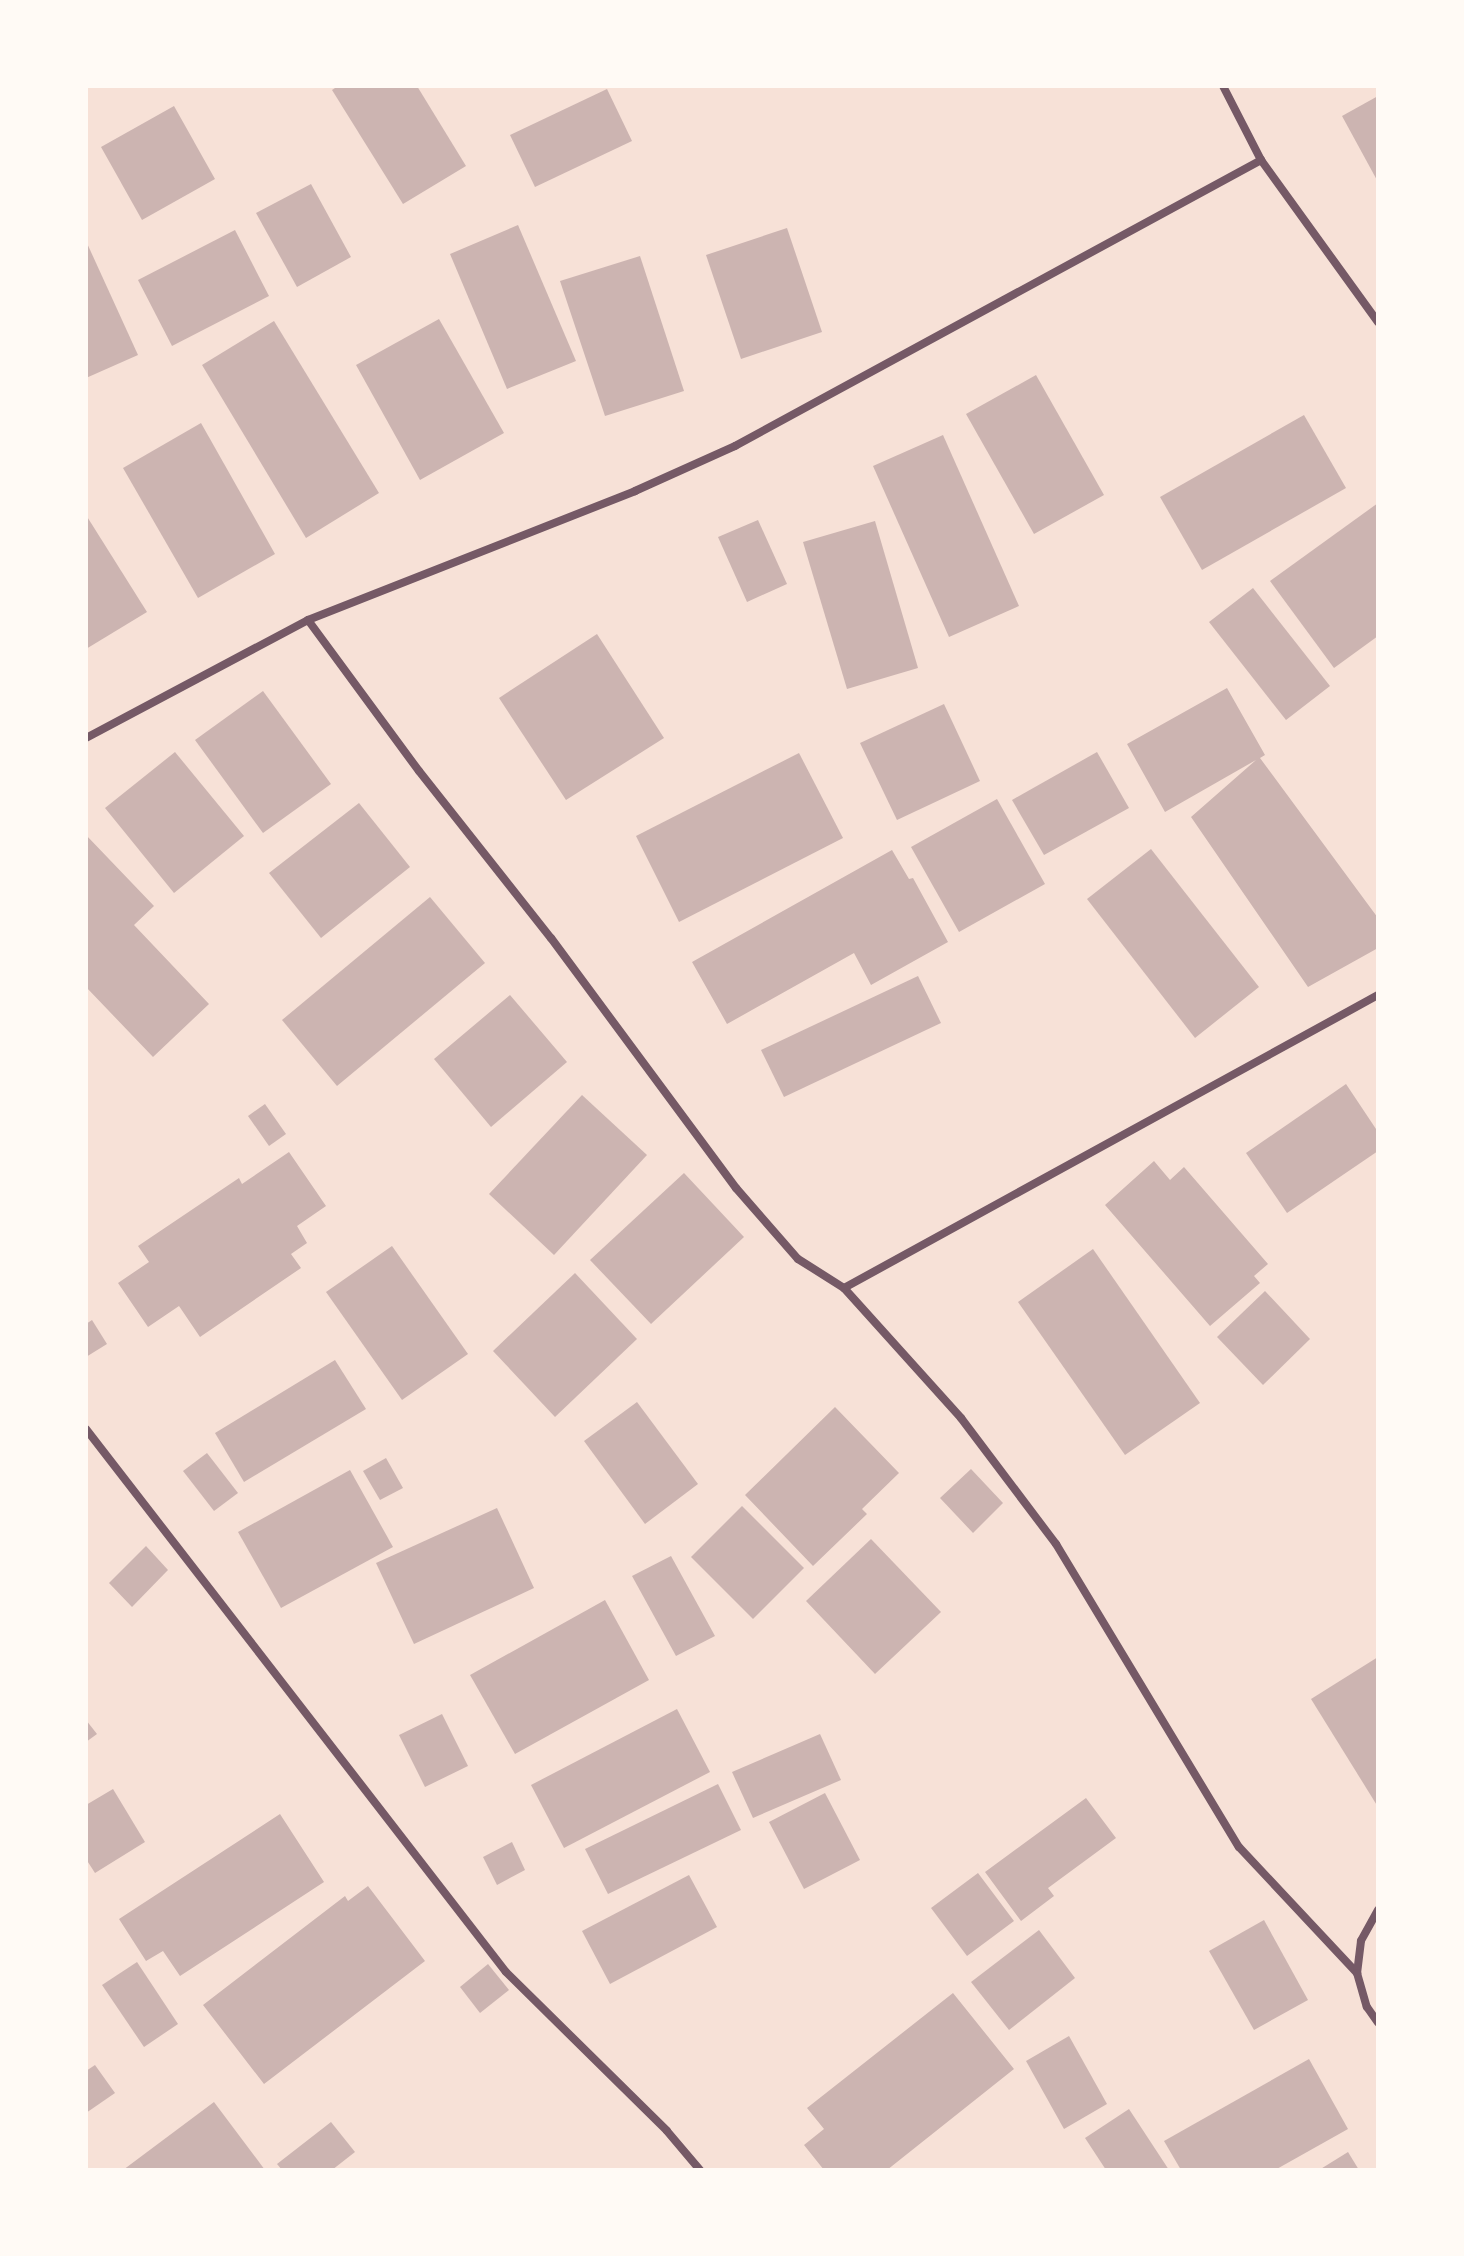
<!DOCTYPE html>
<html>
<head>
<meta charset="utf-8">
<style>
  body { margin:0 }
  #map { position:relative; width:1464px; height:2256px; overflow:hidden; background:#f7e1d7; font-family:"Asap Condensed",sans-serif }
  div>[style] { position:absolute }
  .building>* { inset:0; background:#ccb4b1 }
  .minor>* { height:8px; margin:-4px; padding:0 4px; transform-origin:4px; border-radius:4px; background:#755966 }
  span { translate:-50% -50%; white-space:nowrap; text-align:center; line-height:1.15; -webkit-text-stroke:6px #fffaf5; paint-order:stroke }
  .frame { position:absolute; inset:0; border:88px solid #fffaf5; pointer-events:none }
</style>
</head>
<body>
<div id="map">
  <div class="building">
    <i style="clip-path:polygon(338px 86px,417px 86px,466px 166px,403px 204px,332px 90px)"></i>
    <i style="clip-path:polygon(607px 89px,632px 141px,535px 187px,510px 135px)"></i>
    <i style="clip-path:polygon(1378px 96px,1378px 182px,1342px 116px)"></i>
    <i style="clip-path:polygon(174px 106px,215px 179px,142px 220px,101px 147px)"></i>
    <i style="clip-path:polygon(311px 184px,351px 257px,297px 287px,256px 213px)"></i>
    <i style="clip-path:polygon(518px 225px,576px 361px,507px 389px,450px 254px)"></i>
    <i style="clip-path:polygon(787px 228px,822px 332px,741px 359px,706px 255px)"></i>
    <i style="clip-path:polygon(235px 230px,269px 296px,172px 346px,138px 280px)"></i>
    <i style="clip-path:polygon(86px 241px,138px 355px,86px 378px)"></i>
    <i style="clip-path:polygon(640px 256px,684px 391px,605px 416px,560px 281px)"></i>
    <i style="clip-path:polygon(439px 319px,504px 433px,420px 480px,356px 365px)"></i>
    <i style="clip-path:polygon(274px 321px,379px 493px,306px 538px,202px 365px)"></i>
    <i style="clip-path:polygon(1036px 375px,1104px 495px,1034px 534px,966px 414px)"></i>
    <i style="clip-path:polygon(1304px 415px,1346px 488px,1202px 570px,1160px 497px)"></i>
    <i style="clip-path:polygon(201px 423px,275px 554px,198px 598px,123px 468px)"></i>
    <i style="clip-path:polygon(943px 435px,1019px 606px,949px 637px,873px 466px)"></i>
    <i style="clip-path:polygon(1378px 503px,1378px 636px,1334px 668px,1270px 581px)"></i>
    <i style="clip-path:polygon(86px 515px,147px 612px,86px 649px)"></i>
    <i style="clip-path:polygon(758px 520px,787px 584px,747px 602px,718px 537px)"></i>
    <i style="clip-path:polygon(875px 521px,918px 668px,847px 689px,803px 542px)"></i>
    <i style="clip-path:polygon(1253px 588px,1330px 686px,1286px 720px,1209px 622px)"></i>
    <i style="clip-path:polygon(597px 634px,664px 738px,566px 800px,499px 698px)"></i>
    <i style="clip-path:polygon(1227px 688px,1265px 755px,1260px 758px,1378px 918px,1378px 948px,1308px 987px,1191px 817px,1256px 760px,1165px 812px,1127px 744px)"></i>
    <i style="clip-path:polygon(263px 691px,331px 784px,263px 833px,195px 740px)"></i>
    <i style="clip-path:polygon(944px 704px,980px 781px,897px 820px,860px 743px)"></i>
    <i style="clip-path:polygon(175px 752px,244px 836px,174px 893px,105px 808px)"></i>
    <i style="clip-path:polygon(1097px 752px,1129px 808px,1044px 855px,1012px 800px)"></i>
    <i style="clip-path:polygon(799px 753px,843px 838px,679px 922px,636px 836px)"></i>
    <i style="clip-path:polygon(997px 799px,1045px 884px,959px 932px,911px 847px)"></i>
    <i style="clip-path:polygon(359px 803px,410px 867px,321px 938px,269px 873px)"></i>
    <i style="clip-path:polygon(86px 835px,154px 906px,134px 925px,209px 1004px,153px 1057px,86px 987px)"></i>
    <i style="clip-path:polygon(1151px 849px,1259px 987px,1195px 1038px,1087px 899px)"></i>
    <i style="clip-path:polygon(892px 850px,909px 879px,913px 878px,948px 942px,871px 985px,854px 953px,727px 1024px,692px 962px)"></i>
    <i style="clip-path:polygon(430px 897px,485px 963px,337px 1086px,282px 1020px)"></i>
    <i style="clip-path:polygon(918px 976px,941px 1023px,784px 1097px,761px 1050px)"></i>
    <i style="clip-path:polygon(510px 995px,567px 1062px,491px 1127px,434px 1059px)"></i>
    <i style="clip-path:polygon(1346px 1084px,1378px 1132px,1378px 1151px,1287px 1213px,1246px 1153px)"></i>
    <i style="clip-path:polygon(582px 1095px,647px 1155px,554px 1255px,489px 1194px)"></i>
    <i style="clip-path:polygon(265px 1104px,286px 1134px,269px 1146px,248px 1116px)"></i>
    <i style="clip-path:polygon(289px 1152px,326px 1206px,297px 1226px,307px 1243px,291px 1254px,301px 1268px,200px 1337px,179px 1306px,148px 1327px,118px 1283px,149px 1262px,138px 1246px,239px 1178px,242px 1184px)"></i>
    <i style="clip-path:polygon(1154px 1161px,1170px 1180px,1184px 1167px,1268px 1264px,1254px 1276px,1260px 1283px,1210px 1326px,1105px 1205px)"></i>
    <i style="clip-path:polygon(684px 1173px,744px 1237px,651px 1324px,590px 1260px)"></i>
    <i style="clip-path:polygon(392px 1246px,468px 1354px,402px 1400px,326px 1292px)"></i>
    <i style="clip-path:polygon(1093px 1249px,1200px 1403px,1125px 1455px,1018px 1302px)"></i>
    <i style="clip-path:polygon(575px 1273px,637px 1339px,555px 1417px,493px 1351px)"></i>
    <i style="clip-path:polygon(1265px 1291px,1310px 1339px,1263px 1385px,1217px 1337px)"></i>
    <i style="clip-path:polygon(92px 1320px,107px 1344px,86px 1357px,86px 1324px)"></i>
    <i style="clip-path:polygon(335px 1360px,366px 1409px,244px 1482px,215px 1433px)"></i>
    <i style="clip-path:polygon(637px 1402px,698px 1484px,645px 1524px,584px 1441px)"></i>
    <i style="clip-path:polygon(835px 1407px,899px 1473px,862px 1509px,867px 1514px,813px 1566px,745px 1495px)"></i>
    <i style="clip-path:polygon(207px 1453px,238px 1493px,214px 1511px,183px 1471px)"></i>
    <i style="clip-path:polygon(386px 1458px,403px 1488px,380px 1500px,363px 1471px)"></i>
    <i style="clip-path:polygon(971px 1469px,1003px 1503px,973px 1533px,940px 1498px)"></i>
    <i style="clip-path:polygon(350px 1470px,393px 1547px,281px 1608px,238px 1532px)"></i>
    <i style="clip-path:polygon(742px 1506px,804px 1568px,753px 1619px,691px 1557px)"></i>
    <i style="clip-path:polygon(497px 1508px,534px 1588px,414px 1644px,376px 1563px)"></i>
    <i style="clip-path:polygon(871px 1539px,941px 1612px,875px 1674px,806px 1601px)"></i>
    <i style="clip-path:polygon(146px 1546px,168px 1570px,132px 1607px,109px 1583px)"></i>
    <i style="clip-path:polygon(671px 1556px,715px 1636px,676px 1656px,632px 1576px)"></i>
    <i style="clip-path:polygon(605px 1600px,649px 1680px,515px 1754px,470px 1675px)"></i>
    <i style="clip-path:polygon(1378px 1657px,1378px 1807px,1311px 1699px)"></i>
    <i style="clip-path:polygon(677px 1709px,710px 1772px,564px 1848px,531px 1785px)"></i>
    <i style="clip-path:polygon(442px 1714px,468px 1766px,425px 1787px,399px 1735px)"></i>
    <i style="clip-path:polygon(86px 1720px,97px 1734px,86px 1742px)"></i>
    <i style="clip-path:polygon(820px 1734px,841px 1780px,753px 1818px,732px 1772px)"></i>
    <i style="clip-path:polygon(718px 1784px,741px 1830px,608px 1894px,585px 1849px)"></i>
    <i style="clip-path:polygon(113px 1789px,145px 1842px,95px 1873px,86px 1859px,86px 1805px)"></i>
    <i style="clip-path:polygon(825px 1793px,860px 1860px,804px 1889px,769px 1822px)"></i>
    <i style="clip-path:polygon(1086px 1798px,1116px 1838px,1048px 1888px,1054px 1896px,1021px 1921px,985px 1872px)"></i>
    <i style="clip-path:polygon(280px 1814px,324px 1882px,180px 1976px,163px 1951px,146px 1961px,119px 1919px)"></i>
    <i style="clip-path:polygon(512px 1842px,525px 1870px,497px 1885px,483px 1857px)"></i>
    <i style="clip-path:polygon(978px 1873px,1014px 1921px,967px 1956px,931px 1908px)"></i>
    <i style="clip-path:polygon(689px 1875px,717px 1927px,610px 1984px,582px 1931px)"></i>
    <i style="clip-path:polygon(368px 1886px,425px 1961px,264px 2084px,203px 2005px,345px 1896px,348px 1901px)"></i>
    <i style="clip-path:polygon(1264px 1920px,1308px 2000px,1254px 2030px,1209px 1951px)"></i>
    <i style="clip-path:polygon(1039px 1930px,1075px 1978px,1009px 2030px,971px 1982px)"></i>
    <i style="clip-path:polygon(137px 1962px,178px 2024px,144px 2047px,102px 1985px)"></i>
    <i style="clip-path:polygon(488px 1964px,509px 1990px,480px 2013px,460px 1987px)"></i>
    <i style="clip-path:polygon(953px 1993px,1014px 2069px,887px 2170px,824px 2170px,804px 2145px,824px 2129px,807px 2108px)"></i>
    <i style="clip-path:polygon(1069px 2036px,1107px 2104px,1064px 2129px,1026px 2061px)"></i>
    <i style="clip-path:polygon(1309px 2059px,1348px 2129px,1275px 2170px,1181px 2170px,1164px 2141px)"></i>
    <i style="clip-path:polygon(95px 2065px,115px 2093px,86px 2113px,86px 2071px)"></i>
    <i style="clip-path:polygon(214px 2102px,265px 2170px,123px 2170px)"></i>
    <i style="clip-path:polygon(1129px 2109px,1169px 2170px,1106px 2170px,1085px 2138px)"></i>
    <i style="clip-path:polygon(331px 2122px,355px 2152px,332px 2170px,282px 2170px,277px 2164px)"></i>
    <i style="clip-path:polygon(1348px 2152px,1359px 2170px,1319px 2170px)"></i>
  </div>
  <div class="minor">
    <i style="left:1223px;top:86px;width:83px;rotate:62.8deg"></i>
    <i style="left:1261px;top:160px;width:200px;rotate:54.2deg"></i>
    <i style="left:308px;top:620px;width:187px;rotate:53.7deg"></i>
    <i style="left:419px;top:771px;width:213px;rotate:51.7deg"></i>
    <i style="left:551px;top:938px;width:311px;rotate:53.5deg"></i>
    <i style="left:736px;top:1188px;width:94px;rotate:48.9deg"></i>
    <i style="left:798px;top:1259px;width:54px;rotate:32.2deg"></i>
    <i style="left:844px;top:1288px;width:175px;rotate:48deg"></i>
    <i style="left:961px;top:1418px;width:158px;rotate:53deg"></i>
    <i style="left:1056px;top:1544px;width:354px;rotate:58.9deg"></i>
    <i style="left:1239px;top:1847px;width:173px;rotate:46.9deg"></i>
    <i style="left:86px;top:738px;width:251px;rotate:-28deg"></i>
    <i style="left:308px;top:620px;width:352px;rotate:-21.5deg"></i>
    <i style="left:635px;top:491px;width:110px;rotate:-24.2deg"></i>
    <i style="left:735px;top:446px;width:599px;rotate:-28.53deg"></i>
    <i style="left:844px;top:1288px;width:609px;rotate:-28.75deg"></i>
    <i style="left:86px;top:1429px;width:686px;rotate:52.28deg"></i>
    <i style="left:506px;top:1972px;width:226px;rotate:44.6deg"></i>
    <i style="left:667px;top:2131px;width:51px;rotate:49.8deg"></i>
    <i style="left:1378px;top:1910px;width:35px;rotate:119deg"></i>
    <i style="left:1361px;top:1941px;width:32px;rotate:97deg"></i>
    <i style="left:1357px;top:1973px;width:35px;rotate:74deg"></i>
    <i style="left:1367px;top:2007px;width:19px;rotate:55deg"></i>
  </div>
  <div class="frame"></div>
</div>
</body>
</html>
